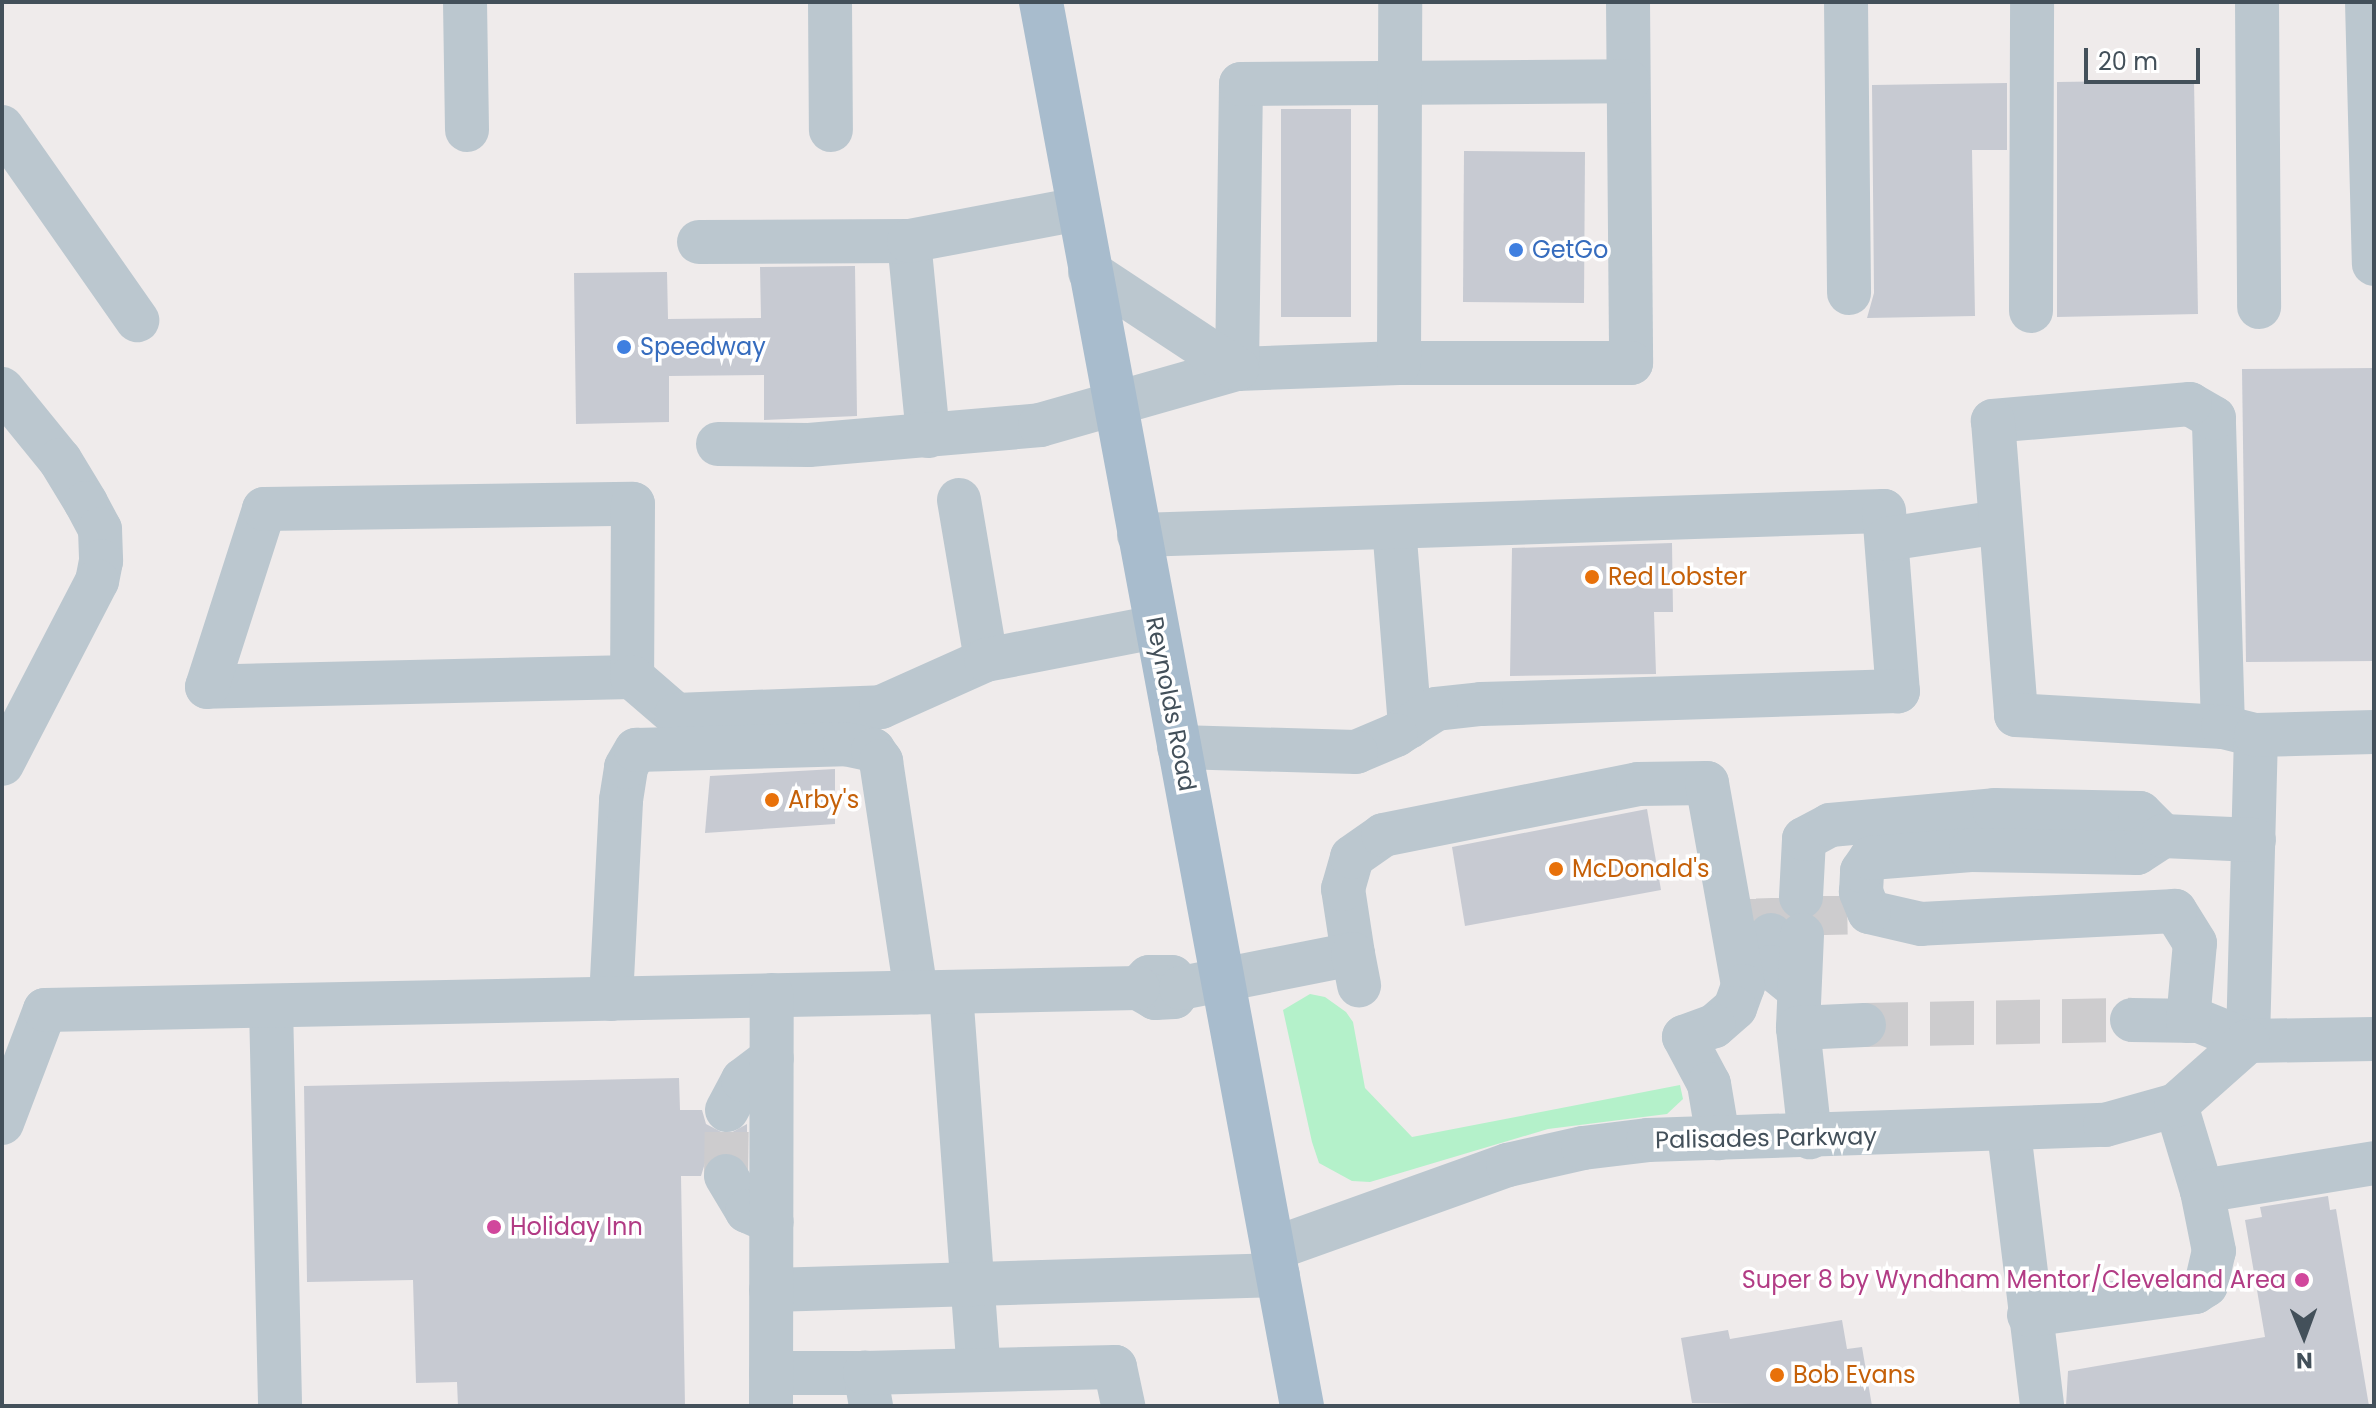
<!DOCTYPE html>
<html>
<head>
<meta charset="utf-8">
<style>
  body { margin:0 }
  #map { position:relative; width:2376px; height:1408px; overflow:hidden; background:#efebeb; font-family:Poppins,sans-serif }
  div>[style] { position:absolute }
  .green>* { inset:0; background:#b4f1ca }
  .building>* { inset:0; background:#c7cad2 }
  .minor-tunnel>* { height:44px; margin-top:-22px; transform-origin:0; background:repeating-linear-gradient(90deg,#cdccce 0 44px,transparent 0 66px) }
  .minor>* { height:44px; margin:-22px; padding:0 22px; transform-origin:22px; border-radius:22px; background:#bbc7cf }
  .major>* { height:44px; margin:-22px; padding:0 22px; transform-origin:22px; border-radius:22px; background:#a8bccd }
  .dots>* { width:22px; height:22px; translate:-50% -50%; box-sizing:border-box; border:4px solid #fff; border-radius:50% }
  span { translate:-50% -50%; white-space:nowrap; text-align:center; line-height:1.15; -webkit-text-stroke:7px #fff; paint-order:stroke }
  .shop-label { font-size:24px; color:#366cbe }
  .left { translate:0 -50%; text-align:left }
  .food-label { font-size:24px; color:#c56008 }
  .street-label { font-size:24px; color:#43505a }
  .hotel-label { font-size:24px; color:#b23c85 }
  .right { translate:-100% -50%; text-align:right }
  .frame { position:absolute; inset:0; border:4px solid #43505a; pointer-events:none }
  .north { position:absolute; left:2264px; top:1296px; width:80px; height:80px; -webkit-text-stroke:6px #fff; paint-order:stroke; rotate:179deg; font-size:22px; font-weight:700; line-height:32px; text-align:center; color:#43505a }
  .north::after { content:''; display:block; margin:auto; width:28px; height:36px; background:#43505a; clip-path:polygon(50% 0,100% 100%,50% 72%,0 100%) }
  .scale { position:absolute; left:2084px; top:48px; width:116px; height:36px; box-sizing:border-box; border:4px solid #43505a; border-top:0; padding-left:10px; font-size:24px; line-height:28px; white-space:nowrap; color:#43505a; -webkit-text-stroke:6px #fff; paint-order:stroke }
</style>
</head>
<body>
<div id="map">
  <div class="green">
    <i style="clip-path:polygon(1310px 994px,1325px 997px,1346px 1012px,1353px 1022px,1365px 1088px,1412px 1137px,1680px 1085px,1683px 1099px,1667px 1114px,1548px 1129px,1370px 1182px,1352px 1181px,1319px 1163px,1312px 1142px,1283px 1010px)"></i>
  </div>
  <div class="building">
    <i style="clip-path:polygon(2194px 80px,2198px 314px,2057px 317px,2057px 82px)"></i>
    <i style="clip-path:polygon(2007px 83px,2007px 150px,1972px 150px,1975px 316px,1867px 318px,1874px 293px,1872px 85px)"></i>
    <i style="clip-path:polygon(1281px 109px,1351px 109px,1351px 317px,1281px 317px)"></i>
    <i style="clip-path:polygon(1464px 151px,1585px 152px,1584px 303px,1463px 302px)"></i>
    <i style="clip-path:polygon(855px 266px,857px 416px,764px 420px,764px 375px,669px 376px,669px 422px,576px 424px,574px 273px,667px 272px,668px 319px,761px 318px,760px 267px)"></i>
    <i style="clip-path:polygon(2374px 368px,2374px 661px,2246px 662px,2242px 369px)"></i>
    <i style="clip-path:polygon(1672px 543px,1673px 612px,1654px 612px,1656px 674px,1510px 676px,1512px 548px)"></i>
    <i style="clip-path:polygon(835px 769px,835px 824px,705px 833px,710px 776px)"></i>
    <i style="clip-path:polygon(1647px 809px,1661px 890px,1465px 926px,1452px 847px)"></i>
    <i style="clip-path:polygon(679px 1078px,680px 1110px,702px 1110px,706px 1124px,727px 1135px,747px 1124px,747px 1162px,725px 1151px,705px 1163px,701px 1176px,681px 1176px,685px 1406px,458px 1406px,457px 1382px,416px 1383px,413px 1280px,307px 1282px,304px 1086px)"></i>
    <i style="clip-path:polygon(2328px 1196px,2330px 1210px,2336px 1209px,2369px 1406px,2066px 1406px,2068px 1371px,2265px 1337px,2245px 1220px,2262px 1217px,2260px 1207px)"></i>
    <i style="clip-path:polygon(1842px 1320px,1847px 1349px,1862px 1347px,1872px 1406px,1692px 1403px,1681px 1338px,1728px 1330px,1730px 1339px)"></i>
  </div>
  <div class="minor-tunnel">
    <i style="left:1825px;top:896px;width:39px;rotate:89deg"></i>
    <i style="left:1770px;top:898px;width:37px;rotate:88deg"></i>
    <i style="left:1864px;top:1025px;width:268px;rotate:-1.1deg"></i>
    <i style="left:726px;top:1176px;width:66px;rotate:-89.1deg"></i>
  </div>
  <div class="minor">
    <i style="left:465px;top:2px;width:128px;rotate:89.1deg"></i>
    <i style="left:830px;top:2px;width:128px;rotate:89.6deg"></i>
    <i style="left:1628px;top:2px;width:361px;rotate:89.5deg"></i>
    <i style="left:1631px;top:363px;width:232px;rotate:180deg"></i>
    <i style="left:1399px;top:363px;width:162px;rotate:177.9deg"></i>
    <i style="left:1237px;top:369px;width:285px;rotate:-89.2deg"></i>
    <i style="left:1241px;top:84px;width:387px;rotate:-0.4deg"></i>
    <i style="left:1846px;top:2px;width:291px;rotate:89.4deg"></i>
    <i style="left:2257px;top:2px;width:305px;rotate:89.6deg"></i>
    <i style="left:2367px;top:2px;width:262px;rotate:88.5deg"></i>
    <i style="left:2px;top:127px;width:236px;rotate:55deg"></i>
    <i style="left:909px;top:241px;width:196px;rotate:84.4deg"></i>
    <i style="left:699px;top:242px;width:210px;rotate:-0.3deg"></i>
    <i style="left:909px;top:241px;width:172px;rotate:-10.7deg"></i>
    <i style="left:2031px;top:311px;width:309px;rotate:-89.8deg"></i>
    <i style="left:1399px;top:363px;width:361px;rotate:-89.8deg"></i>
    <i style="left:2px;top:389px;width:92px;rotate:50.8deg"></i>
    <i style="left:60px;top:460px;width:50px;rotate:58.8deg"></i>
    <i style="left:86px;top:503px;width:30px;rotate:62deg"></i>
    <i style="left:100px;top:529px;width:32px;rotate:88deg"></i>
    <i style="left:101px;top:561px;width:20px;rotate:101deg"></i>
    <i style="left:97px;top:581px;width:206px;rotate:117.4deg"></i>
    <i style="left:718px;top:444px;width:91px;rotate:0.6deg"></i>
    <i style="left:809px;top:445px;width:232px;rotate:-4.9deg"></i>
    <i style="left:1040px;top:425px;width:205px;rotate:-15.9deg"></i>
    <i style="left:1237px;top:369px;width:176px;rotate:-146.6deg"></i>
    <i style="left:959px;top:500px;width:162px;rotate:80.4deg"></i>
    <i style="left:1394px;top:527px;width:200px;rotate:85.4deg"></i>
    <i style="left:1139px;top:535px;width:745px;rotate:-1.85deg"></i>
    <i style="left:1884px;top:511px;width:181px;rotate:85.6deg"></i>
    <i style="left:1898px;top:691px;width:417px;rotate:178.2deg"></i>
    <i style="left:1481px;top:704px;width:45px;rotate:173.7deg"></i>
    <i style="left:1436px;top:709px;width:48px;rotate:147deg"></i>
    <i style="left:1396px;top:735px;width:43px;rotate:157deg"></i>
    <i style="left:1356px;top:752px;width:177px;rotate:-178.4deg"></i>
    <i style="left:1887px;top:539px;width:114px;rotate:-8.6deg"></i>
    <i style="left:632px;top:677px;width:425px;rotate:178.7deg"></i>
    <i style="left:207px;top:687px;width:187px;rotate:-72.2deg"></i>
    <i style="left:264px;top:509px;width:369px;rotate:-0.8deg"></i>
    <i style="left:633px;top:504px;width:173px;rotate:90.3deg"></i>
    <i style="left:632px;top:677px;width:58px;rotate:40.8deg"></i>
    <i style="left:676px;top:715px;width:205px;rotate:-2.2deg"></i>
    <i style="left:881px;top:707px;width:115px;rotate:-24.1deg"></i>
    <i style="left:986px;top:660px;width:173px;rotate:-11deg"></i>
    <i style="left:2223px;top:727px;width:309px;rotate:-91.7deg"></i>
    <i style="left:2214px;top:418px;width:28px;rotate:-150deg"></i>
    <i style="left:2190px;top:404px;width:198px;rotate:175.1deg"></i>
    <i style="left:1993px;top:421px;width:295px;rotate:85.5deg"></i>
    <i style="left:2016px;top:715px;width:207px;rotate:3.3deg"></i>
    <i style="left:2223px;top:727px;width:34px;rotate:14deg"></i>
    <i style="left:2256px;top:735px;width:306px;rotate:91.5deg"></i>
    <i style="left:2256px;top:735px;width:118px;rotate:-1.5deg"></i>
    <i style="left:1801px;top:897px;width:58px;rotate:-87deg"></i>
    <i style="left:1804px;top:839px;width:30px;rotate:-28deg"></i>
    <i style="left:1830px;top:825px;width:165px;rotate:-5.2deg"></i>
    <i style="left:1994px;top:810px;width:146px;rotate:1.2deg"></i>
    <i style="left:2140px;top:813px;width:33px;rotate:45deg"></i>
    <i style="left:1771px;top:935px;width:32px;rotate:90deg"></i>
    <i style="left:1771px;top:967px;width:36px;rotate:39deg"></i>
    <i style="left:1802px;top:935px;width:93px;rotate:92.5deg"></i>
    <i style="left:1798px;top:1028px;width:110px;rotate:83.7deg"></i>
    <i style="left:1353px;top:954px;width:66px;rotate:-98.7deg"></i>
    <i style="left:1343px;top:889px;width:33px;rotate:-74deg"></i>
    <i style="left:1352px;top:857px;width:38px;rotate:-35deg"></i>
    <i style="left:1383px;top:835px;width:260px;rotate:-11.3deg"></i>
    <i style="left:1638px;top:784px;width:69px;rotate:-0.8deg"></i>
    <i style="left:1707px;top:783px;width:206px;rotate:79.9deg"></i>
    <i style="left:1743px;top:986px;width:23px;rotate:110deg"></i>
    <i style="left:1735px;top:1008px;width:28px;rotate:139deg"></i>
    <i style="left:1714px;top:1026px;width:32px;rotate:160deg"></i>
    <i style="left:1684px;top:1037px;width:53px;rotate:62deg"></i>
    <i style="left:1709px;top:1084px;width:55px;rotate:80.5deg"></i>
    <i style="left:1181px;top:988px;width:14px;rotate:-129deg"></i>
    <i style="left:1172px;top:977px;width:23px;rotate:180deg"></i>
    <i style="left:1149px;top:977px;width:16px;rotate:135deg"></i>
    <i style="left:1138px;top:988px;width:20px;rotate:30deg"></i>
    <i style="left:1155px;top:998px;width:19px;rotate:-3deg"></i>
    <i style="left:1174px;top:997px;width:11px;rotate:-52deg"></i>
    <i style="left:1181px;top:988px;width:175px;rotate:-11.2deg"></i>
    <i style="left:1353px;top:954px;width:32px;rotate:79deg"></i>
    <i style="left:951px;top:992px;width:379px;rotate:85.8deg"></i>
    <i style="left:611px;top:999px;width:199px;rotate:-87.1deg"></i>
    <i style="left:621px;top:800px;width:33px;rotate:-81deg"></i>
    <i style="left:626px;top:767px;width:20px;rotate:-60deg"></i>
    <i style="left:636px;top:750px;width:209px;rotate:-1.6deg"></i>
    <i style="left:845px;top:744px;width:29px;rotate:12deg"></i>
    <i style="left:873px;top:750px;width:14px;rotate:54deg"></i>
    <i style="left:881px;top:761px;width:234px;rotate:81.4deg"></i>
    <i style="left:271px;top:1006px;width:400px;rotate:88.7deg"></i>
    <i style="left:2132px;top:1020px;width:67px;rotate:0.9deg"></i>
    <i style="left:2199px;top:1021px;width:53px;rotate:22.2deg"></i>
    <i style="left:2248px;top:1041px;width:126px;rotate:-0.9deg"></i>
    <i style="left:2188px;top:1021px;width:78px;rotate:-84.9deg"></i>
    <i style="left:2195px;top:943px;width:38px;rotate:-122deg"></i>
    <i style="left:2175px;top:911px;width:254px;rotate:177.1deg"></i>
    <i style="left:1921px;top:924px;width:53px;rotate:-167deg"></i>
    <i style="left:1869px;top:912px;width:22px;rotate:-112deg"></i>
    <i style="left:1861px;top:892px;width:21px;rotate:-87deg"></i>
    <i style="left:1862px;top:871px;width:16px;rotate:-55deg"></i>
    <i style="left:1871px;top:858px;width:100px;rotate:-4.6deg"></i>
    <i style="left:1971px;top:850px;width:166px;rotate:1deg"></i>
    <i style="left:2137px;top:853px;width:31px;rotate:-33deg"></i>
    <i style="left:2163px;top:836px;width:91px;rotate:2.5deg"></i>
    <i style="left:1798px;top:1028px;width:66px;rotate:-2.6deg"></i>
    <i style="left:2176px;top:1105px;width:90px;rotate:73.2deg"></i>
    <i style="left:2202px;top:1191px;width:174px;rotate:-9.2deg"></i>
    <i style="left:727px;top:1110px;width:34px;rotate:-62deg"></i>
    <i style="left:743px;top:1080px;width:36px;rotate:-37deg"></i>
    <i style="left:2px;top:1123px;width:121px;rotate:-69.2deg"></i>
    <i style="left:45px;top:1010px;width:1093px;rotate:-1.15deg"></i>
    <i style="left:2009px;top:1132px;width:276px;rotate:83.1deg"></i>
    <i style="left:726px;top:1176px;width:41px;rotate:59deg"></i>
    <i style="left:747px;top:1211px;width:27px;rotate:24deg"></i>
    <i style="left:1273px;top:1249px;width:250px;rotate:-19.7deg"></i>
    <i style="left:1508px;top:1165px;width:77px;rotate:-12.8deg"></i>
    <i style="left:1583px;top:1148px;width:65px;rotate:-7deg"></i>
    <i style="left:1648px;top:1140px;width:457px;rotate:-1.9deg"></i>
    <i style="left:2105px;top:1125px;width:74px;rotate:-15.7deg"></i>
    <i style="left:2176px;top:1105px;width:96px;rotate:-41.6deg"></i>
    <i style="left:771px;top:1290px;width:507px;rotate:-1.69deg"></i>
    <i style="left:2029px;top:1315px;width:168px;rotate:-7.9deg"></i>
    <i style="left:2195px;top:1292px;width:13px;rotate:-32deg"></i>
    <i style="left:2206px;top:1285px;width:35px;rotate:-77deg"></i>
    <i style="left:2214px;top:1251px;width:61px;rotate:-101.3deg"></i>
    <i style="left:771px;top:1373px;width:94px"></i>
    <i style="left:771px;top:1406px;width:411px;rotate:-89.9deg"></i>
    <i style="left:871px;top:1406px;width:34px;rotate:-100deg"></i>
    <i style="left:865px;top:1373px;width:250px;rotate:-1.4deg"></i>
    <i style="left:1115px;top:1367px;width:40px;rotate:78deg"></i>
  </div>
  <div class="major">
    <i style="left:1041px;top:2px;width:1428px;rotate:79.47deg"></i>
  </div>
  <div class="dots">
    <i style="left:1516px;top:250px;background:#3f7fe0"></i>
    <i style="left:624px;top:347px;background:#3f7fe0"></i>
    <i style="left:1592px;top:577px;background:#e8710a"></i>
    <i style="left:772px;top:800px;background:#e8710a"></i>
    <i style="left:1556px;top:869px;background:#e8710a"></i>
    <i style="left:494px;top:1227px;background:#d1479c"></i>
    <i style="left:2302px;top:1280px;background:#d1479c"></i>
    <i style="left:1777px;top:1375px;background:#e8710a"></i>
  </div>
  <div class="shop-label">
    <span class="left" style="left:1532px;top:250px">GetGo</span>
    <span class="left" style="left:640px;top:347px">Speedway</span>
  </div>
  <div class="food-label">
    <span class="left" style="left:1608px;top:577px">Red Lobster</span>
    <span class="left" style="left:788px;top:800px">Arby's</span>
    <span class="left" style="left:1572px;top:869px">McDonald's</span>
    <span class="left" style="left:1793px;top:1375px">Bob Evans</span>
  </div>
  <div class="street-label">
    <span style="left:1171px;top:704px;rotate:79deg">Reynolds Road</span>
    <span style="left:1766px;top:1138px;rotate:-1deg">Palisades Parkway</span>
  </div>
  <div class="hotel-label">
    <span class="left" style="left:510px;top:1227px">Holiday Inn</span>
    <span class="right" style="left:2286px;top:1280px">Super 8 by Wyndham Mentor/Cleveland Area</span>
  </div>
  <div class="frame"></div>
  <div class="north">N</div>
  <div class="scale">20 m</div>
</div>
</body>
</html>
